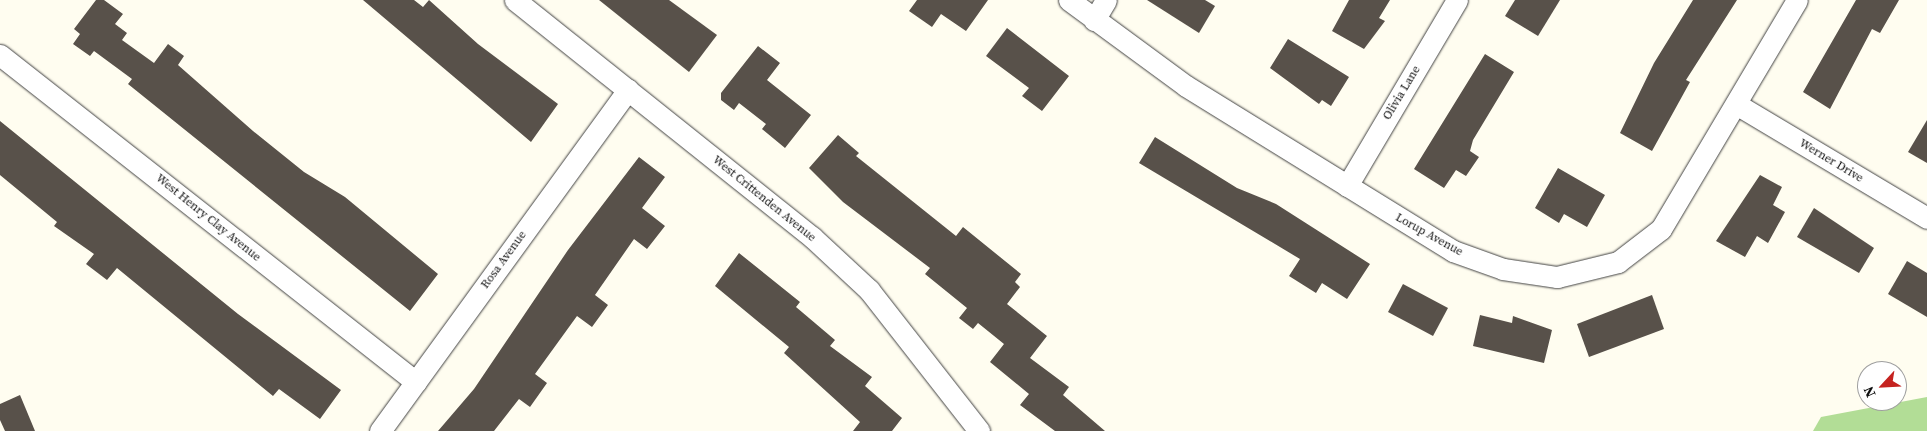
<!DOCTYPE html>
<html>
<head>
<meta charset="utf-8">
<style>
  body { margin:0 }
  #map { position:relative; width:1927px; height:431px; overflow:hidden; background:#fffdf0; font-family:"Source Serif 4",serif }
  div>[style] { position:absolute }
  .forest>* { inset:0; background:#b2dd96 }
  .building>* { inset:0; background:#58514a }
  .roads { filter:drop-shadow(0 0 1px #424242) drop-shadow(0 0 1px #424242) }
  .minor>* { height:21px; margin:-10.5px; padding:0 10.5px; transform-origin:10.5px; border-radius:10.5px; background:#fff }
  span { translate:-50% -50%; white-space:nowrap; text-align:center; line-height:1.15; -webkit-text-stroke:5px #fff; paint-order:stroke }
  .street-label { font-size:12px; color:#0f0f0f }
  .north { position:absolute; left:1857px; top:361px; width:50px; height:50px; box-sizing:border-box; background:#fff; border:1px solid #9f9f9f; border-radius:50%; rotate:245deg; font-size:14px; font-weight:700; line-height:20px; text-align:center; color:#0f0f0f }
  .north::after { content:''; display:block; margin:auto; width:18px; height:22px; background:#c52320; clip-path:polygon(50% 0,100% 100%,50% 72%,0 100%) }
</style>
</head>
<body>
<div id="map">
  <div class="forest">
    <i style="clip-path:polygon(1927px 397px,1927px 431px,1813px 431px,1821px 417px)"></i>
  </div>
  <div class="building">
    <i style="clip-path:polygon(96px 0,104px 0,123px 14px,115px 24px,127px 33px,122px 40px,154px 63px,168px 44px,184px 56px,178px 65px,253px 131px,304px 172px,345px 197px,438px 274px,410px 311px,128px 84px,132px 79px,94px 51px,90px 56px,73px 44px,80px 34px,74px 29px)"></i>
    <i style="clip-path:polygon(363px 0,414px 0,423px 7px,429px 0,478px 44px,558px 104px,531px 142px)"></i>
    <i style="clip-path:polygon(599px 0,669px 0,717px 35px,689px 72px)"></i>
    <i style="clip-path:polygon(917px 0,988px 0,966px 31px,941px 14px,932px 27px,909px 11px)"></i>
    <i style="clip-path:polygon(1147px 0,1205px 0,1215px 6px,1199px 33px)"></i>
    <i style="clip-path:polygon(1349px 0,1390px 0,1379px 18px,1385px 21px,1364px 49px,1332px 31px)"></i>
    <i style="clip-path:polygon(1515px 0,1560px 0,1538px 36px,1505px 16px)"></i>
    <i style="clip-path:polygon(1693px 0,1737px 0,1686px 80px,1690px 82px,1652px 151px,1620px 133px,1654px 63px)"></i>
    <i style="clip-path:polygon(1856px 0,1899px 0,1880px 33px,1872px 29px,1830px 109px,1803px 92px)"></i>
    <i style="clip-path:polygon(1007px 28px,1069px 76px,1042px 111px,1022px 96px,1029px 88px,986px 56px)"></i>
    <i style="clip-path:polygon(1288px 39px,1349px 77px,1331px 106px,1322px 100px,1319px 104px,1270px 68px)"></i>
    <i style="clip-path:polygon(758px 46px,780px 63px,767px 80px,811px 115px,785px 148px,762px 129px,766px 124px,739px 103px,734px 110px,721px 100px,721px 93px)"></i>
    <i style="clip-path:polygon(1485px 54px,1514px 72px,1473px 140px,1470px 151px,1479px 157px,1466px 176px,1456px 170px,1444px 188px,1414px 169px)"></i>
    <i style="clip-path:polygon(1927px 120px,1927px 163px,1908px 152px)"></i>
    <i style="clip-path:polygon(0 121px,238px 314px,341px 390px,320px 419px,279px 389px,273px 396px,117px 268px,107px 280px,86px 264px,94px 254px,54px 226px,57px 222px,0 175px)"></i>
    <i style="clip-path:polygon(838px 135px,859px 153px,856px 156px,956px 236px,963px 227px,1021px 274px,1015px 282px,1020px 287px,1007px 304px,1047px 336px,1030px 358px,1069px 387px,1063px 395px,1105px 431px,1055px 431px,1020px 405px,1029px 394px,990px 362px,1004px 344px,978px 323px,973px 329px,959px 318px,967px 308px,925px 274px,930px 268px,843px 202px,809px 168px)"></i>
    <i style="clip-path:polygon(1155px 137px,1237px 188px,1276px 204px,1370px 264px,1347px 299px,1322px 283px,1316px 293px,1289px 276px,1300px 259px,1139px 163px)"></i>
    <i style="clip-path:polygon(639px 157px,665px 177px,642px 208px,665px 226px,647px 249px,634px 239px,595px 295px,608px 305px,592px 327px,577px 316px,535px 374px,547px 383px,530px 407px,519px 399px,494px 431px,438px 431px,474px 389px,568px 250px)"></i>
    <i style="clip-path:polygon(1558px 168px,1605px 195px,1587px 227px,1564px 214px,1559px 223px,1535px 208px)"></i>
    <i style="clip-path:polygon(1760px 175px,1782px 187px,1773px 205px,1785px 212px,1768px 243px,1757px 236px,1745px 257px,1716px 241px)"></i>
    <i style="clip-path:polygon(1814px 208px,1874px 248px,1859px 273px,1797px 237px)"></i>
    <i style="clip-path:polygon(739px 253px,800px 302px,796px 307px,835px 340px,830px 346px,872px 377px,865px 386px,902px 418px,892px 431px,853px 431px,860px 422px,784px 353px,789px 347px,715px 286px)"></i>
    <i style="clip-path:polygon(1907px 261px,1927px 273px,1927px 317px,1888px 294px)"></i>
    <i style="clip-path:polygon(1403px 284px,1448px 308px,1433px 336px,1388px 312px)"></i>
    <i style="clip-path:polygon(1652px 295px,1664px 329px,1589px 357px,1577px 324px)"></i>
    <i style="clip-path:polygon(1480px 315px,1512px 323px,1513px 316px,1552px 330px,1544px 363px,1473px 346px)"></i>
    <i style="clip-path:polygon(20px 395px,35px 431px,5px 431px,0 420px,0 404px)"></i>
  </div>
  <div class="roads">
    <div class="minor">
      <i style="left:515px;top:0;width:380px;rotate:38.6deg"></i>
      <i style="left:812px;top:237px;width:78px;rotate:42.9deg"></i>
      <i style="left:869px;top:290px;width:179px;rotate:52deg"></i>
      <i style="left:1069px;top:0;width:145px;rotate:36.3deg"></i>
      <i style="left:1186px;top:86px;width:314px;rotate:31.7deg"></i>
      <i style="left:1453px;top:251px;width:53px;rotate:19.8deg"></i>
      <i style="left:1503px;top:269px;width:55px;rotate:8.4deg"></i>
      <i style="left:1557px;top:277px;width:63px;rotate:-13.8deg"></i>
      <i style="left:1618px;top:262px;width:54px;rotate:-37.5deg"></i>
      <i style="left:1661px;top:229px;width:266px;rotate:-59.3deg"></i>
      <i style="left:1094px;top:20px;width:23px;rotate:-59deg"></i>
      <i style="left:0;top:55px;width:529px;rotate:38.17deg"></i>
      <i style="left:1736px;top:104px;width:222px;rotate:30.8deg"></i>
      <i style="left:1347px;top:186px;width:216px;rotate:-59.4deg"></i>
      <i style="left:380px;top:431px;width:422px;rotate:-54deg"></i>
    </div>
  </div>
  <div class="street-label">
    <span style="left:1402px;top:93px;rotate:-59deg">Olivia Lane</span>
    <span style="left:1831px;top:161px;rotate:31deg">Werner Drive</span>
    <span style="left:764px;top:199px;rotate:39deg">West Crittenden Avenue</span>
    <span style="left:208px;top:218px;rotate:39deg">West Henry Clay Avenue</span>
    <span style="left:1429px;top:235px;rotate:29deg">Lorup Avenue</span>
    <span style="left:504px;top:260px;rotate:-54deg">Rosa Avenue</span>
  </div>
  <div class="north">N</div>
</div>
</body>
</html>
